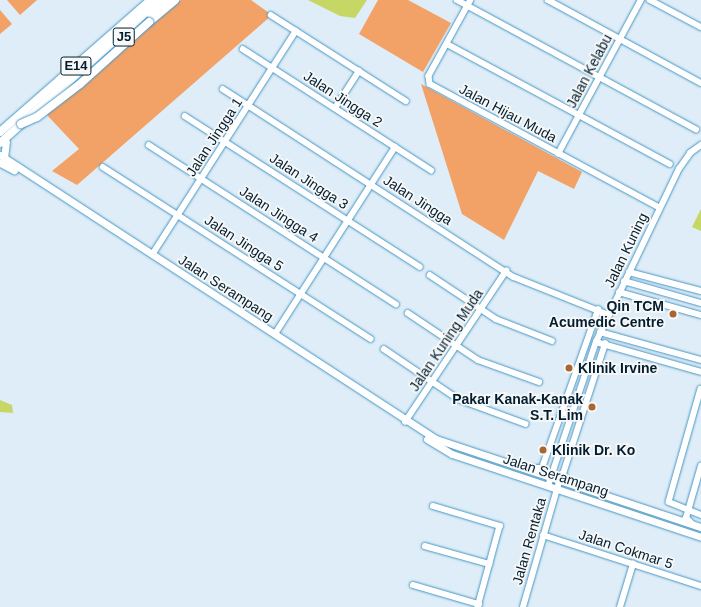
<!DOCTYPE html>
<html>
<head>
<meta charset="utf-8">
<style>
  body { margin:0 }
  #map { position:relative; width:701px; height:607px; overflow:hidden; background:#deedf7; font-family:Arial,sans-serif }
  div>[style] { position:absolute }
  .green>* { inset:0; background:#f2a267 }
  .water>* { inset:0; background:#c6d765 }
  .roads { filter:drop-shadow(0 0 1px #4696c5) drop-shadow(0 0 1px #4696c5) }
  .minor>* { height:5.5px; margin:-2.75px; padding:0 2.75px; transform-origin:2.75px; border-radius:2.75px; background:#fff }
  .major>* { height:7px; margin:-3.5px; padding:0 3.5px; transform-origin:3.5px; border-radius:3.5px; background:#fff }
  .highway>* { height:8px; margin:-4px; padding:0 4px; transform-origin:4px; border-radius:4px; background:#fff }
  .bridges { filter:drop-shadow(0 0 1px #4696c5) drop-shadow(0 0 1px #4696c5) }
  .highway-bridge>* { height:8px; margin:-4px; padding:0 4px; transform-origin:4px; border-radius:4px; background:#fff }
  .dots>* { width:11px; height:11px; translate:-50% -50%; box-sizing:border-box; border:2px solid #f8f8f8; border-radius:50% }
  span { translate:-50% -50%; white-space:nowrap; text-align:center; line-height:1.15; -webkit-text-stroke:3.5px #f8f8f8; paint-order:stroke }
  .shield-label span { padding:1px 3px; background:#f8f8f8; border:1px solid; border-radius:3px; -webkit-text-stroke-width:0 }
  .shield-label { font-size:13px; color:#001e30; font-weight:700 }
  .street-label { font-size:14px; color:#001e30 }
  .poi-label { font-size:14px; color:#001e30; font-weight:700 }
  .right { translate:-100% -50%; text-align:right }
  .left { translate:0 -50%; text-align:left }
</style>
</head>
<body>
<div id="map">
  <div class="green">
    <i style="clip-path:polygon(7px 0,37px 0,20px 15px)"></i>
    <i style="clip-path:polygon(181px 0,251px 0,272px 15px,77px 185px,52px 171px,79px 149px,46px 114px)"></i>
    <i style="clip-path:polygon(378px 0,408px 0,451px 23px,423px 72px,359px 34px)"></i>
    <i style="clip-path:polygon(0 10px,12px 24px,0 34px)"></i>
    <i style="clip-path:polygon(421px 84px,582px 172px,574px 189px,538px 171px,504px 240px,462px 214px)"></i>
  </div>
  <div class="water">
    <i style="clip-path:polygon(308px 0,367px 0,355px 18px,340px 16px)"></i>
    <i style="clip-path:polygon(701px 209px,701px 231px,692px 227px)"></i>
    <i style="clip-path:polygon(0 400px,12px 405px,13px 413px,0 412px)"></i>
  </div>
  <div class="roads">
    <div class="minor">
      <i style="left:457px;top:0;width:272px;rotate:28.4deg"></i>
      <i style="left:471px;top:0;width:87px;rotate:118.9deg"></i>
      <i style="left:429px;top:76px;width:8px;rotate:83deg"></i>
      <i style="left:430px;top:84px;width:261px;rotate:28.3deg"></i>
      <i style="left:548px;top:0;width:174px;rotate:28.5deg"></i>
      <i style="left:650px;top:0;width:58px;rotate:27.9deg"></i>
      <i style="left:271px;top:15px;width:160px;rotate:32.5deg"></i>
      <i style="left:447px;top:44px;width:253px;rotate:28.3deg"></i>
      <i style="left:243px;top:49px;width:224px;rotate:32.8deg"></i>
      <i style="left:223px;top:89px;width:346px;rotate:32.9deg"></i>
      <i style="left:514px;top:277px;width:102px;rotate:21.8deg"></i>
      <i style="left:335px;top:108px;width:44px;rotate:-57deg"></i>
      <i style="left:185px;top:116px;width:279px;rotate:32.7deg"></i>
      <i style="left:149px;top:145px;width:294px;rotate:32.8deg"></i>
      <i style="left:558px;top:154px;width:175px;rotate:-61.7deg"></i>
      <i style="left:103px;top:167px;width:318px;rotate:32.7deg"></i>
      <i style="left:152px;top:255px;width:266px;rotate:-57.3deg"></i>
      <i style="left:629px;top:272px;width:74px;rotate:14.8deg"></i>
      <i style="left:430px;top:275px;width:79px;rotate:33.7deg"></i>
      <i style="left:496px;top:319px;width:60px;rotate:21.4deg"></i>
      <i style="left:624px;top:281px;width:80px;rotate:15.9deg"></i>
      <i style="left:619px;top:292px;width:85px;rotate:15.7deg"></i>
      <i style="left:408px;top:313px;width:84px;rotate:33.9deg"></i>
      <i style="left:478px;top:360px;width:65px;rotate:19.8deg"></i>
      <i style="left:600px;top:332px;width:105px;rotate:15.5deg"></i>
      <i style="left:275px;top:334px;width:222px;rotate:-57.3deg"></i>
      <i style="left:596px;top:342px;width:109px;rotate:15.9deg"></i>
      <i style="left:384px;top:349px;width:89px;rotate:34deg"></i>
      <i style="left:458px;top:399px;width:72px;rotate:20.2deg"></i>
      <i style="left:701px;top:389px;width:117px;rotate:105.8deg"></i>
      <i style="left:669px;top:502px;width:35px;rotate:22deg"></i>
      <i style="left:561px;top:412px;width:21px;rotate:19deg"></i>
      <i style="left:405px;top:422px;width:182px;rotate:-56.2deg"></i>
      <i style="left:533px;top:468px;width:9px"></i>
      <i style="left:542px;top:468px;width:168px;rotate:-70.5deg"></i>
      <i style="left:569px;top:484px;width:12px;rotate:-121deg"></i>
      <i style="left:563px;top:474px;width:137px;rotate:-72.1deg"></i>
      <i style="left:548px;top:486px;width:152px;rotate:-71.6deg"></i>
      <i style="left:596px;top:342px;width:192px;rotate:-64.4deg"></i>
      <i style="left:679px;top:169px;width:19px;rotate:-55deg"></i>
      <i style="left:690px;top:153px;width:14px;rotate:-36deg"></i>
      <i style="left:433px;top:506px;width:70px;rotate:16.6deg"></i>
      <i style="left:500px;top:526px;width:84px;rotate:105.2deg"></i>
      <i style="left:691px;top:523px;width:7px;rotate:-135deg"></i>
      <i style="left:686px;top:518px;width:54px;rotate:-73.9deg"></i>
      <i style="left:543px;top:535px;width:166px;rotate:17.9deg"></i>
      <i style="left:425px;top:546px;width:67px;rotate:15.5deg"></i>
      <i style="left:413px;top:585px;width:69px;rotate:16.1deg"></i>
      <i style="left:523px;top:607px;width:130px;rotate:-73.9deg"></i>
      <i style="left:620px;top:607px;width:45px;rotate:-73.2deg"></i>
    </div>
    <div class="major">
      <i style="left:150px;top:14px;width:21px;rotate:-41deg"></i>
      <i style="left:0;top:155px;width:520px;rotate:33.08deg"></i>
      <i style="left:436px;top:439px;width:279px;rotate:18.4deg"></i>
      <i style="left:4px;top:158px;width:16px;rotate:-83deg"></i>
      <i style="left:0;top:163px;width:16px;rotate:27deg"></i>
      <i style="left:427px;top:439px;width:29px;rotate:31deg"></i>
      <i style="left:452px;top:454px;width:262px;rotate:18.4deg"></i>
    </div>
    <div class="highway">
      <i style="left:149px;top:22px;width:34px;rotate:-40deg"></i>
      <i style="left:0;top:132px;width:201px;rotate:-41.2deg"></i>
      <i style="left:0;top:143px;width:215px;rotate:-41.8deg"></i>
    </div>
  </div>
  <div class="bridges">
    <div class="highway-bridge">
      <i style="left:21px;top:124px;width:17px;rotate:-24deg"></i>
      <i style="left:37px;top:117px;width:54px;rotate:-37.5deg"></i>
      <i style="left:80px;top:84px;width:93px;rotate:-41.9deg"></i>
    </div>
  </div>
  <div class="dots">
    <i style="left:673px;top:314px;background:#a86632"></i>
    <i style="left:569px;top:368px;background:#a86632"></i>
    <i style="left:592px;top:407px;background:#a86632"></i>
    <i style="left:543px;top:450px;background:#a86632"></i>
  </div>
  <div class="shield-label">
    <span style="left:124px;top:37px">J5</span>
    <span style="left:76px;top:66px">E14</span>
  </div>
  <div class="street-label">
    <span style="left:589px;top:71px;rotate:-62deg">Jalan Kelabu</span>
    <span style="left:343px;top:99px;rotate:33deg">Jalan Jingga 2</span>
    <span style="left:508px;top:113px;rotate:28deg">Jalan Hijau Muda</span>
    <span style="left:214px;top:137px;rotate:-57deg">Jalan Jingga 1</span>
    <span style="left:309px;top:181px;rotate:33deg">Jalan Jingga 3</span>
    <span style="left:418px;top:200px;rotate:33deg">Jalan Jingga</span>
    <span style="left:279px;top:214px;rotate:33deg">Jalan Jingga 4</span>
    <span style="left:244px;top:243px;rotate:33deg">Jalan Jingga 5</span>
    <span style="left:626px;top:250px;rotate:-64deg">Jalan Kuning</span>
    <span style="left:226px;top:288px;rotate:33deg">Jalan Serampang</span>
    <span style="left:446px;top:340px;rotate:-56deg">Jalan Kuning Muda</span>
    <span style="left:556px;top:475px;rotate:18deg">Jalan Serampang</span>
    <span style="left:529px;top:541px;rotate:-74deg">Jalan Rentaka</span>
    <span style="left:626px;top:549px;rotate:18deg">Jalan Cokmar 5</span>
  </div>
  <div class="poi-label">
    <span class="right" style="left:664px;top:314px">Qin TCM<br>Acumedic Centre</span>
    <span class="left" style="left:578px;top:368px">Klinik Irvine</span>
    <span class="right" style="left:583px;top:407px">Pakar Kanak-Kanak<br>S.T. Lim</span>
    <span class="left" style="left:552px;top:450px">Klinik Dr. Ko</span>
  </div>
</div>
</body>
</html>
